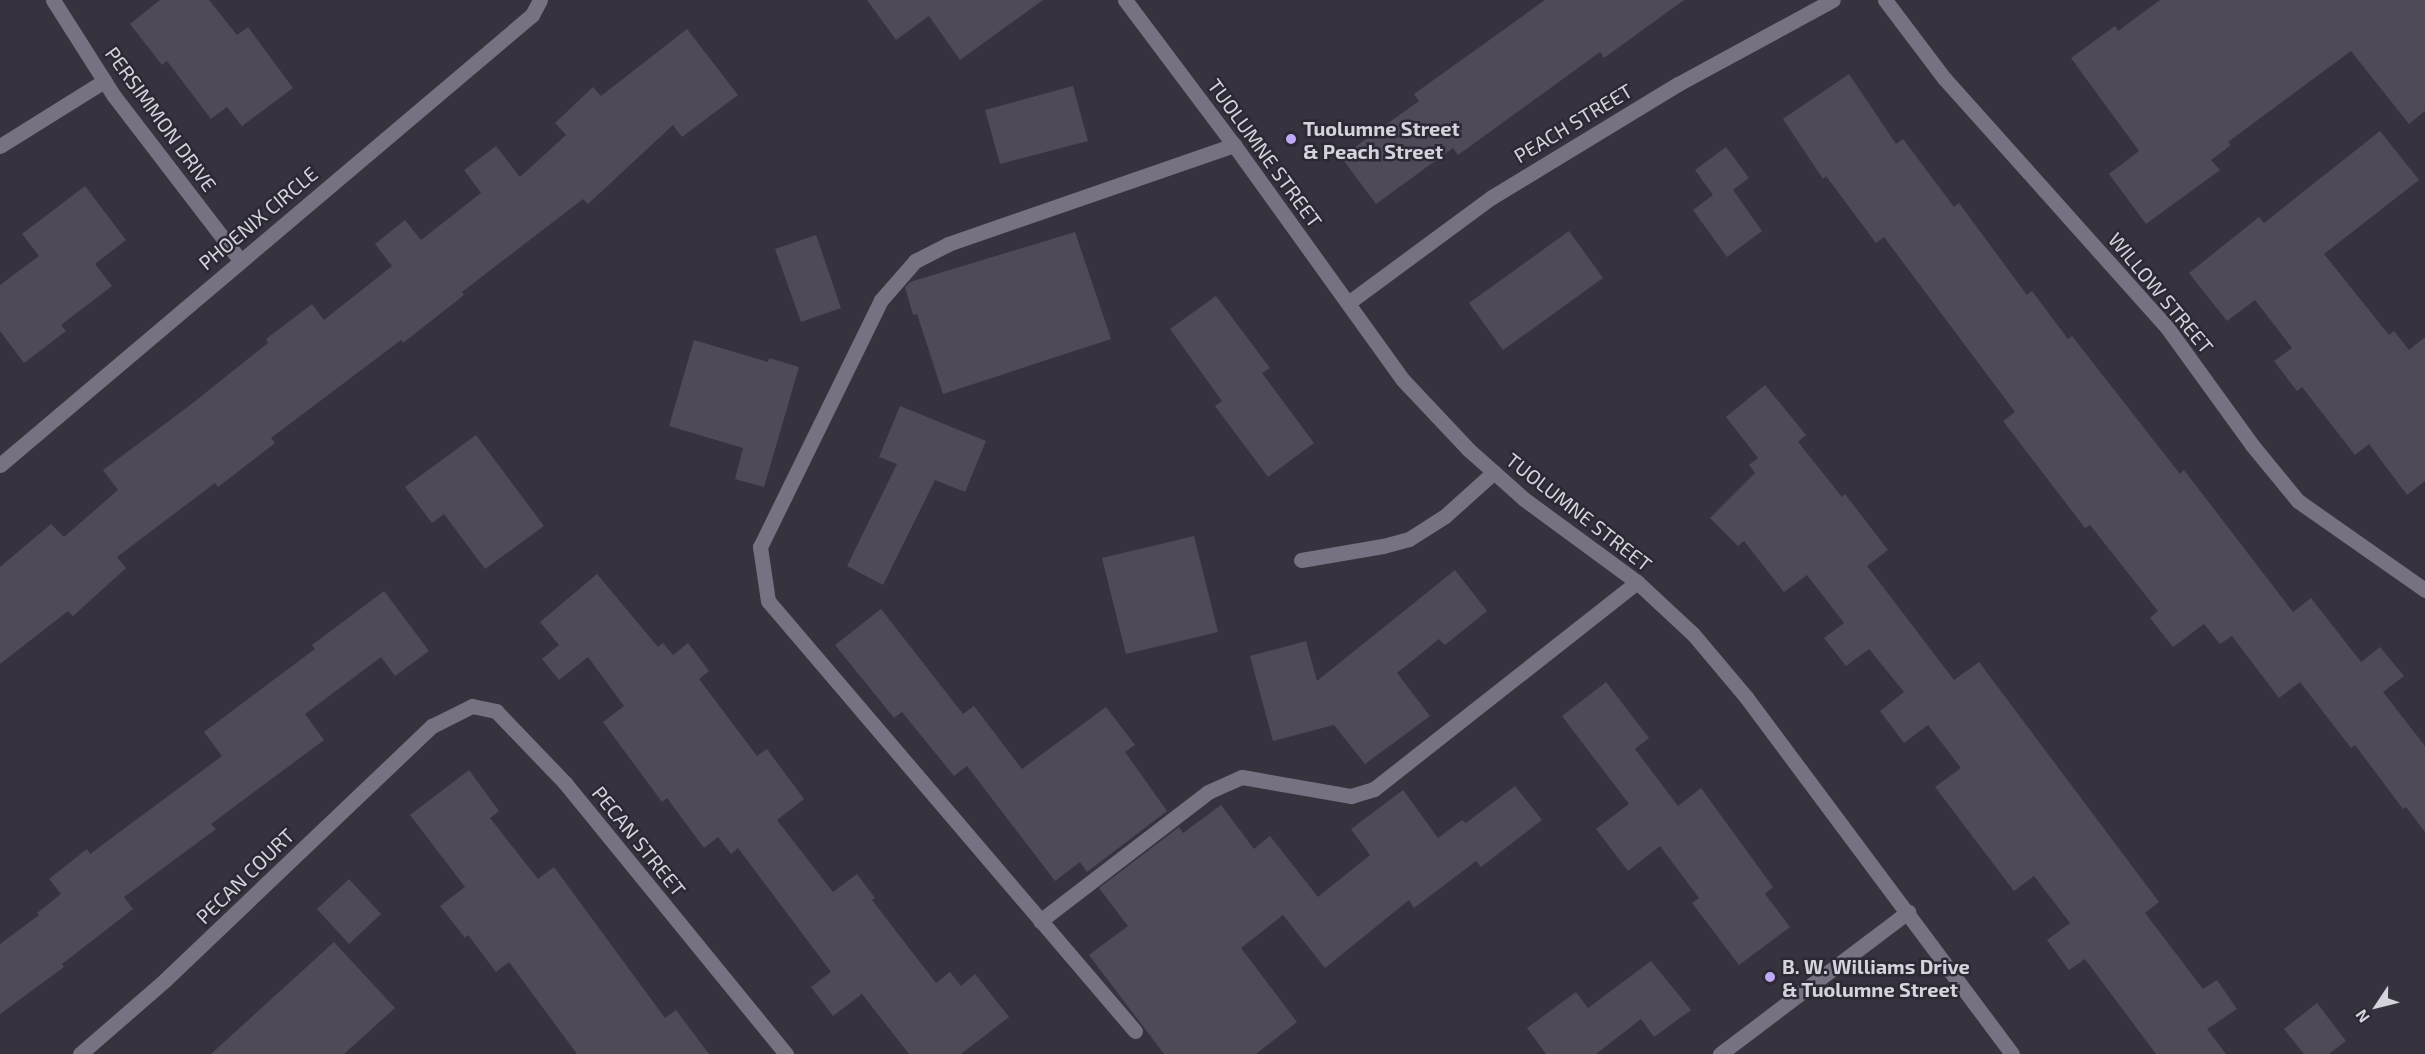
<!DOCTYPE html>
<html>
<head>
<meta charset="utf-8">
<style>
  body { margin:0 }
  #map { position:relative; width:2425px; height:1054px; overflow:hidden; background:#36333f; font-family:"Exo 2",sans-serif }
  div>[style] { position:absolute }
  .building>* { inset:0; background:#4e4a58 }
  .lane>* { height:15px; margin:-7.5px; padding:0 7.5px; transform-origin:7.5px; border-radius:7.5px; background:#767281 }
  .street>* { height:15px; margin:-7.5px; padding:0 7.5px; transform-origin:7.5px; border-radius:7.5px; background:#767281 }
  .secondary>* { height:15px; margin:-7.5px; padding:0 7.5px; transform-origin:7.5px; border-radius:7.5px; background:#767281 }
  .dots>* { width:16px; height:16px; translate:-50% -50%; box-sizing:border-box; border:3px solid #2c2935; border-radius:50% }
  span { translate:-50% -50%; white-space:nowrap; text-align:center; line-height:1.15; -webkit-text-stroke:5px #2c2935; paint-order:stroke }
  .street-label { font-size:20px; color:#d5d3db }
  .poi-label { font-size:20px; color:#d5d3db; font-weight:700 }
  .left { translate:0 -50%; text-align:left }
  .north { position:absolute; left:2347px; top:976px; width:60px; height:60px; -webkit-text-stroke:4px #2c2935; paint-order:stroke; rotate:235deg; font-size:16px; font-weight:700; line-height:24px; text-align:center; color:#d5d3db }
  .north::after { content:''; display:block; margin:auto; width:21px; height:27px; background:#d5d3db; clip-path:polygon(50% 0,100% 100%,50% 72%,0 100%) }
</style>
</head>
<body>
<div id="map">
  <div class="building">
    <i style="clip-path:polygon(160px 0,209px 0,237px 35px,248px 27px,293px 88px,242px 126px,227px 107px,211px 119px,167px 61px,162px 65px,130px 24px)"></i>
    <i style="clip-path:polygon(867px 0,1043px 0,960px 60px,929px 16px,896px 40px)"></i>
    <i style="clip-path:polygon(1545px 0,1684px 0,1604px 58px,1600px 52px,1458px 155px,1453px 148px,1376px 204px,1341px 157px,1419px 101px,1414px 94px)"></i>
    <i style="clip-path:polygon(2160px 0,2425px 0,2425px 111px,2409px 124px,2351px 51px,2228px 142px,2231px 145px,2211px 160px,2220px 170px,2146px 224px,2109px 174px,2139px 151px,2071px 58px,2115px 26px,2118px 31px)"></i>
    <i style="clip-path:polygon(687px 29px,738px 95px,682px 137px,673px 125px,588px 204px,583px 199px,462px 292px,464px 295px,403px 343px,401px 340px,271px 438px,275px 443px,218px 487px,215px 483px,117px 557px,126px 568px,73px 616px,68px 611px,0 664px,0 567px,51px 524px,64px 537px,118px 490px,103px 470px,189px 406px,268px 343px,266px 339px,312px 304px,324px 320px,392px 266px,375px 244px,405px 220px,421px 240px,481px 193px,464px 170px,496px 146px,520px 177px,566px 135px,555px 123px,593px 87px,601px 96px)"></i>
    <i style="clip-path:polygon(1849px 74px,1896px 144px,1903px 139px,1954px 207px,1959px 203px,2027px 295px,2032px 291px,2068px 339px,2072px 336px,2180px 474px,2184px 470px,2293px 612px,2311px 598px,2361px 662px,2380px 647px,2404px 676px,2383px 692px,2425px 746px,2425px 832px,2406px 807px,2403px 809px,2355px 745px,2351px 748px,2300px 682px,2279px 698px,2232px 636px,2220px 644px,2204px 624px,2173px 647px,2150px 618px,2158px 611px,2090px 525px,2085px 528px,2003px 421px,2015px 412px,1884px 237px,1876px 243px,1826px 176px,1823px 179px,1783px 119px)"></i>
    <i style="clip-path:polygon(1073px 86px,1088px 141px,1000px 164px,985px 110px)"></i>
    <i style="clip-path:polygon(2380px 131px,2419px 180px,2324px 254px,2389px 335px,2394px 331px,2409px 350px,2425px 337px,2425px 481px,2407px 495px,2369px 444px,2355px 455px,2302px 387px,2297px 391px,2274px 361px,2292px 348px,2255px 300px,2227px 321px,2189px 273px,2259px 217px,2264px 223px)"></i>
    <i style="clip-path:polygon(1726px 147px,1749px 178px,1733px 190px,1762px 231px,1727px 257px,1693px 210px,1713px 195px,1695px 170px)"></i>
    <i style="clip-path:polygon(85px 186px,126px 240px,95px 264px,112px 286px,61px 325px,66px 331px,24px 363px,0 331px,0 285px,39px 256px,22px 234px)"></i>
    <i style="clip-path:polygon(1569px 231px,1603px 278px,1503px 350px,1469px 303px)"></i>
    <i style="clip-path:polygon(1075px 232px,1111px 339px,943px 394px,917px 314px,913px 315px,905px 287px,910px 282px)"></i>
    <i style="clip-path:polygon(816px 235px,841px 308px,801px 322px,775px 249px)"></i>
    <i style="clip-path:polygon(1216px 296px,1270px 368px,1262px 373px,1314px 443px,1268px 477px,1215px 406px,1222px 401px,1170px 329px)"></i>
    <i style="clip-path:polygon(694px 340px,768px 362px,769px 358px,799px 367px,764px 487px,735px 479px,743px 448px,669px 426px)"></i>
    <i style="clip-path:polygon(1765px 385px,1806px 435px,1798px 442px,1842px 497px,1845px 494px,1888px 550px,1867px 566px,1954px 680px,1979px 662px,2159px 902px,2145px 913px,2203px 989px,2217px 980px,2237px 1009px,2207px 1029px,2226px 1054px,2156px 1054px,2085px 959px,2069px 970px,2047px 940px,2070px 923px,2034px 876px,2014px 891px,1935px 787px,1961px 768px,1928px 725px,1904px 743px,1880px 711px,1904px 692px,1869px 649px,1846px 666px,1824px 638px,1844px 623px,1807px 575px,1784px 592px,1744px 541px,1738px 546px,1710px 518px,1755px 473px,1749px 465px,1758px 458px,1726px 417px)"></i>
    <i style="clip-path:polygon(900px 406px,986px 441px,965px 492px,935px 480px,883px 585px,847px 566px,897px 464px,879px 457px)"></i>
    <i style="clip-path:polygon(476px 435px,544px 526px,485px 569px,444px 514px,432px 523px,405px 487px)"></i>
    <i style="clip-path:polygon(1194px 536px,1218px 632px,1126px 654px,1102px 558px)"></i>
    <i style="clip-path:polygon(1455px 570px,1487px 611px,1445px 645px,1439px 639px,1397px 673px,1430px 716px,1365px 764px,1334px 725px,1273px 741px,1250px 656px,1306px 641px,1317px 681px)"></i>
    <i style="clip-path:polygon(597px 574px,658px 647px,663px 643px,673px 655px,688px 643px,709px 671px,699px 679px,757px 756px,767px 749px,804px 799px,777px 820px,833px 892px,857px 874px,875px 898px,872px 900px,936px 983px,950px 972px,961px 986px,975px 974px,1009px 1017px,961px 1054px,909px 1054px,862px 994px,833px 1016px,811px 987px,831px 972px,738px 848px,731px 854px,718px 837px,704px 848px,667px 798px,662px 802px,603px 722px,624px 706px,588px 657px,559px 680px,542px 659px,559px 645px,540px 622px)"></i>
    <i style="clip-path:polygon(384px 591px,429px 651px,395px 676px,381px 657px,305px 714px,324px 740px,211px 824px,216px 829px,124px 897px,133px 909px,62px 964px,64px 967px,0 1014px,0 944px,39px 915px,37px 913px,61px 894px,49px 879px,87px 849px,90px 854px,222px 756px,204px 732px,315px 649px,312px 645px)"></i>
    <i style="clip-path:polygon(881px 609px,963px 714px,974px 706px,1022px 769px,1106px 707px,1135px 745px,1125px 752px,1167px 811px,1087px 872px,1080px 862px,1055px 881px,967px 766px,954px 776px,902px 712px,894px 718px,835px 645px)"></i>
    <i style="clip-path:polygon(1606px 682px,1649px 738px,1635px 749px,1678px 806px,1701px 788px,1773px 887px,1765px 894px,1790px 927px,1739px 965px,1692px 903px,1699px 898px,1660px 846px,1628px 871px,1596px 829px,1629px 804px,1562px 716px)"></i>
    <i style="clip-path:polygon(469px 770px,499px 811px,490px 818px,538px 879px,554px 867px,665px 1018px,676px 1010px,709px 1054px,577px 1054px,509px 962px,496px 972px,468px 935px,465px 938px,440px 906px,465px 887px,410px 815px)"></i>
    <i style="clip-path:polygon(1515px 786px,1542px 820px,1481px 867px,1476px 861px,1414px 908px,1409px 900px,1325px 968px,1283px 915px,1241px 948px,1297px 1022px,1256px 1054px,1164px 1054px,1089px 955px,1128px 926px,1099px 888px,1179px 827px,1183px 833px,1221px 805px,1254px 849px,1270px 836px,1318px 897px,1370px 855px,1351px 829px,1403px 790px,1438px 838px,1462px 820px,1466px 823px)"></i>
    <i style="clip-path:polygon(349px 879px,381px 914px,349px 944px,317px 909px)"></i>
    <i style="clip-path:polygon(334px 942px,395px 1008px,344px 1054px,211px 1054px)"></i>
    <i style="clip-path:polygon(1651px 961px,1691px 1010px,1654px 1037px,1641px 1019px,1596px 1054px,1546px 1054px,1527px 1028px,1576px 992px,1588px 1008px)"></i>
    <i style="clip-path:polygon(2317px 1003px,2346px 1041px,2329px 1054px,2304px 1054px,2284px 1029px)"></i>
  </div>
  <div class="lane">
    <i style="left:0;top:146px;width:123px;rotate:-32deg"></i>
    <i style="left:1301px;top:560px;width:83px;rotate:-9.7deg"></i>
    <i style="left:1383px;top:546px;width:27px;rotate:-15deg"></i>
    <i style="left:1409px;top:539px;width:43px;rotate:-32.6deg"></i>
    <i style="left:1445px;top:516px;width:66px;rotate:-41.9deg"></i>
    <i style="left:1040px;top:921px;width:212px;rotate:-37.5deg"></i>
    <i style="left:1208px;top:792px;width:37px;rotate:-24deg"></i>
    <i style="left:1242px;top:777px;width:111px;rotate:9.9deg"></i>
    <i style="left:1351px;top:796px;width:24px;rotate:-17deg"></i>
    <i style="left:1374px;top:789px;width:335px;rotate:-38.2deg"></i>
    <i style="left:1135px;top:1031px;width:565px;rotate:-130.48deg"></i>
    <i style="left:768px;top:601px;width:55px;rotate:-98.4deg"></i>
    <i style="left:760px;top:547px;width:275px;rotate:-63.9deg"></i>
    <i style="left:881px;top:300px;width:52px;rotate:-48.9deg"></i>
    <i style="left:915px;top:261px;width:37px;rotate:-27deg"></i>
    <i style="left:948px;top:244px;width:303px;rotate:-19.1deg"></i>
  </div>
  <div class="street">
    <i style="left:53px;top:0;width:114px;rotate:57.6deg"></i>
    <i style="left:114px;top:96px;width:207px;rotate:52.5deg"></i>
    <i style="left:1885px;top:0;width:98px;rotate:52.9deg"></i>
    <i style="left:1944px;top:78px;width:333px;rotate:48.2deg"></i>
    <i style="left:2166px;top:326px;width:147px;rotate:54.1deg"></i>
    <i style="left:2252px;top:445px;width:72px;rotate:50.6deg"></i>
    <i style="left:2298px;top:501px;width:155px;rotate:35deg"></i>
    <i style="left:1348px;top:303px;width:179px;rotate:-36.4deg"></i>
    <i style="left:1492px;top:197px;width:218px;rotate:-31.3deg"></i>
    <i style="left:1678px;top:84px;width:176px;rotate:-28.5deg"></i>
    <i style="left:0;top:465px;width:697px;rotate:-40.23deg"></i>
    <i style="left:532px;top:15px;width:17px;rotate:-62deg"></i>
    <i style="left:80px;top:1054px;width:113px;rotate:-41deg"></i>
    <i style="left:165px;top:980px;width:369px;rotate:-43.6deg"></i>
    <i style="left:432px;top:726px;width:45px;rotate:-26.6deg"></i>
    <i style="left:472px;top:706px;width:25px;rotate:12deg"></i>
    <i style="left:496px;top:711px;width:100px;rotate:46.2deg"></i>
    <i style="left:565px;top:783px;width:350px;rotate:50.8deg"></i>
  </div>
  <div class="secondary">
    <i style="left:1125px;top:0;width:181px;rotate:53.1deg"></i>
    <i style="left:1234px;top:145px;width:289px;rotate:54.3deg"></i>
    <i style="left:1403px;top:380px;width:96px;rotate:46.7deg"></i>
    <i style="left:1469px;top:450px;width:74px;rotate:41.7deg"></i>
    <i style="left:1524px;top:499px;width:140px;rotate:36.3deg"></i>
    <i style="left:1637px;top:582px;width:76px;rotate:42.9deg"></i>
    <i style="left:1693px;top:634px;width:82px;rotate:49.9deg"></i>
    <i style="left:1746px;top:697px;width:445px;rotate:53.3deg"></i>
    <i style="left:1720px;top:1054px;width:236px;rotate:-37.1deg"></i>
  </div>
  <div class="dots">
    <i style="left:1291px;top:139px;background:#bea9f4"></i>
    <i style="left:1770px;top:977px;background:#bea9f4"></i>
  </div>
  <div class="street-label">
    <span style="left:161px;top:119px;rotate:54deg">PERSIMMON DRIVE</span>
    <span style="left:1573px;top:123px;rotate:-31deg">PEACH STREET</span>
    <span style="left:1265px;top:153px;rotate:54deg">TUOLUMNE STREET</span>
    <span style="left:258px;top:218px;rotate:-40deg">PHOENIX CIRCLE</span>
    <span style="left:2161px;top:293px;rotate:50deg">WILLOW STREET</span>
    <span style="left:1579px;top:512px;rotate:38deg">TUOLUMNE STREET</span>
    <span style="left:639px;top:841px;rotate:51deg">PECAN STREET</span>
    <span style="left:245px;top:876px;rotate:-44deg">PECAN COURT</span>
  </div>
  <div class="poi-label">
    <span class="left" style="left:1303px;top:140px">Tuolumne Street<br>&amp; Peach Street</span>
    <span class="left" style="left:1782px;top:978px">B. W. Williams Drive<br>&amp; Tuolumne Street</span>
  </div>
  <div class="north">N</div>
</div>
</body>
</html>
